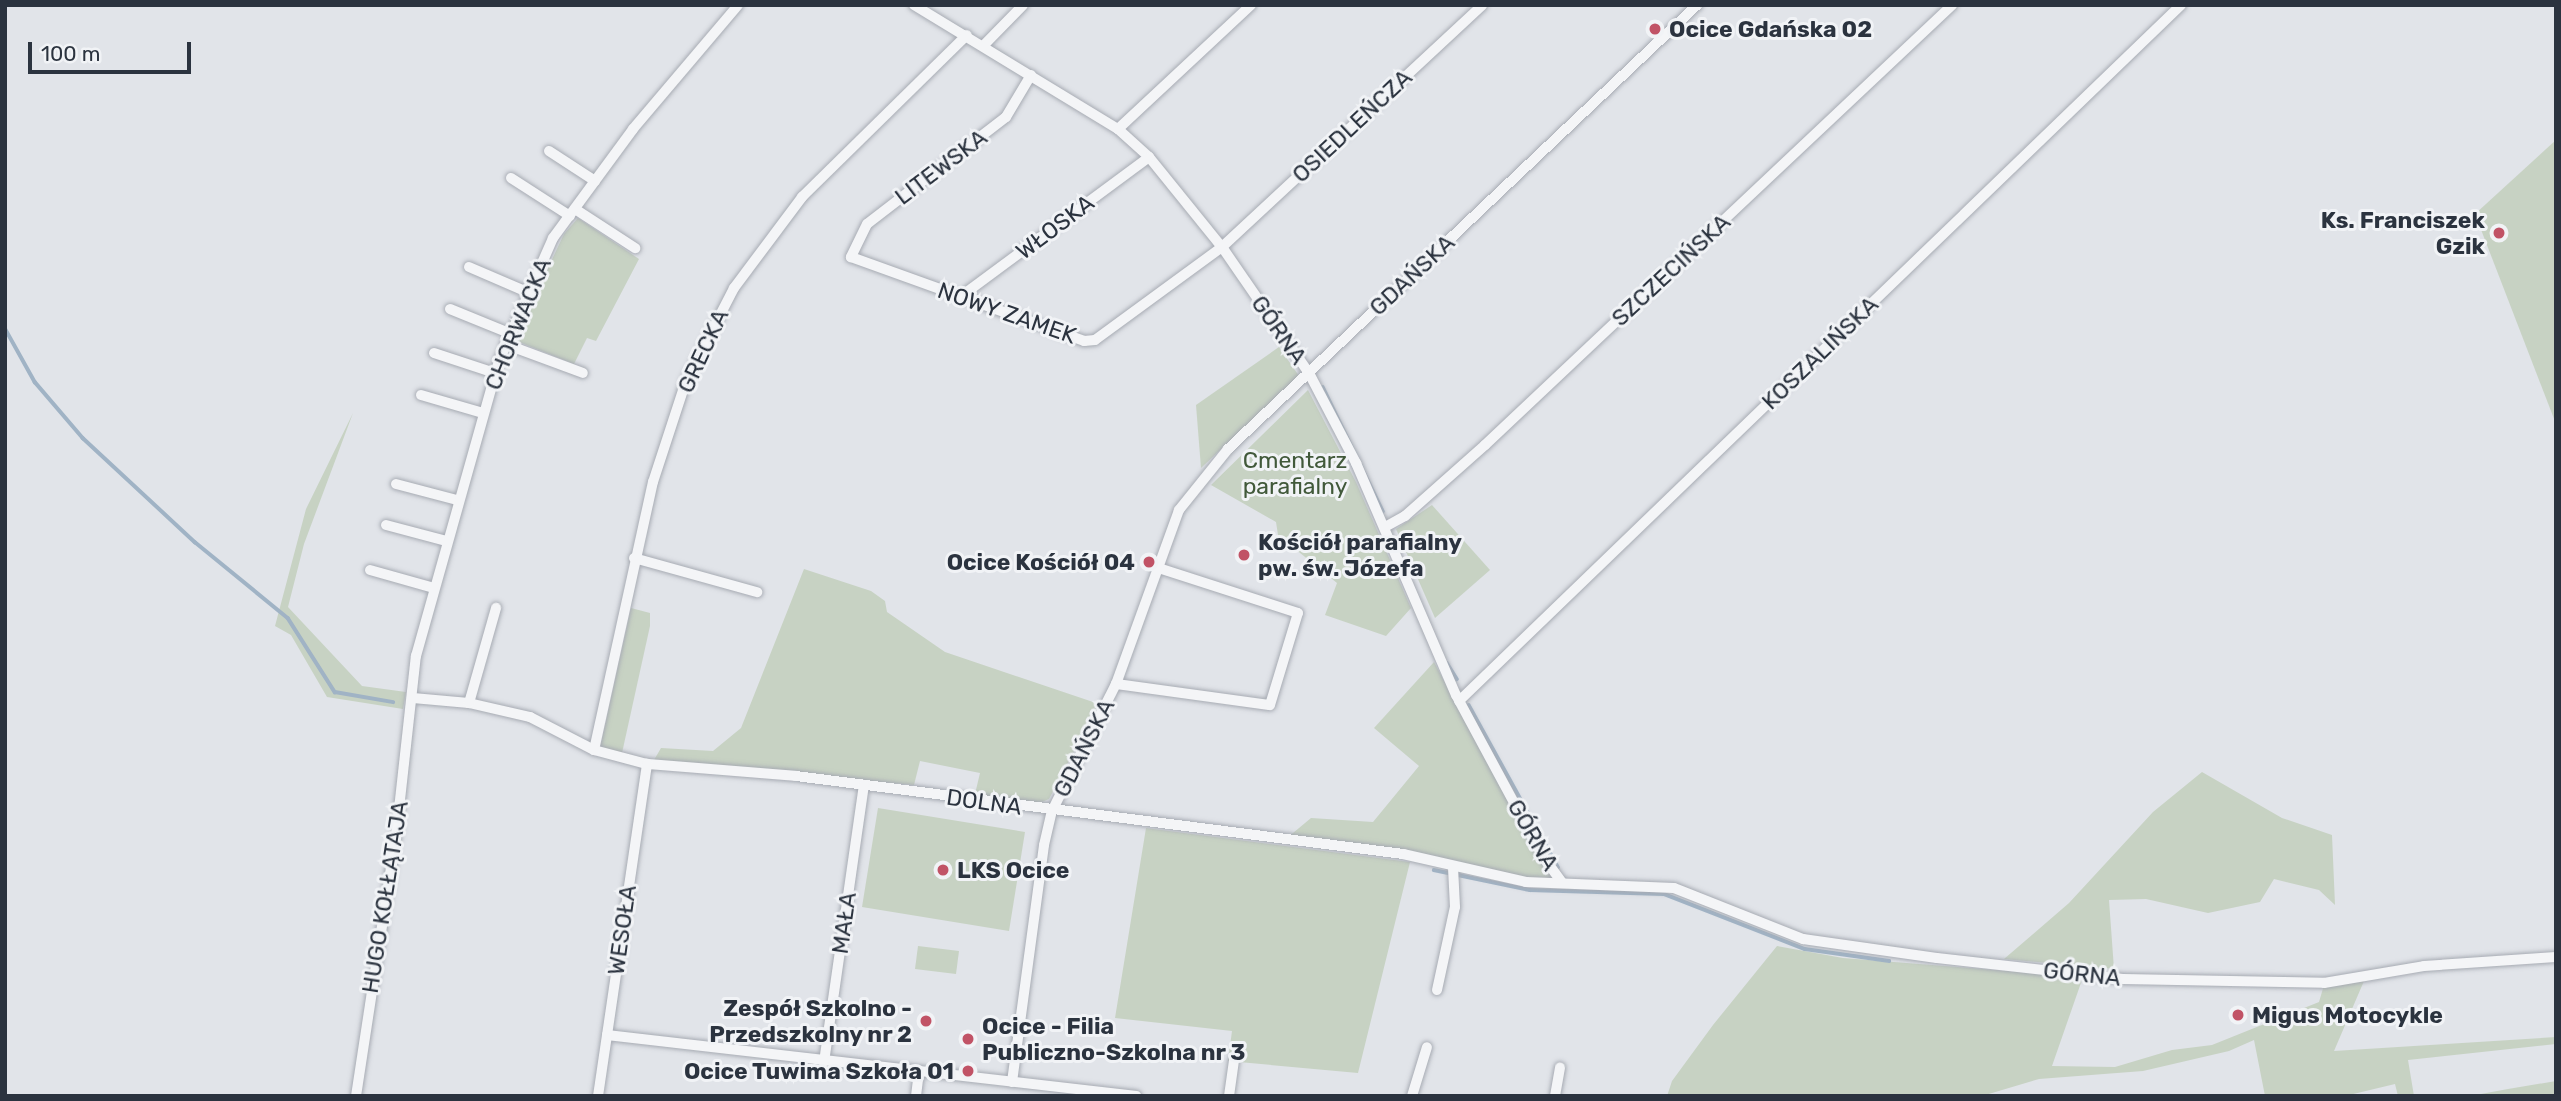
<!DOCTYPE html>
<html>
<head>
<meta charset="utf-8">
<style>
  body { margin:0 }
  #map { position:relative; width:2561px; height:1101px; overflow:hidden; background:#e1e4e9; font-family:Rubik,sans-serif }
  div>[style] { position:absolute }
  .green>* { inset:0; background:#c7d2c3 }
  .stream>* { height:3.5px; margin:-1.75px; padding:0 1.75px; transform-origin:1.75px; border-radius:1.75px; background:#a0b3c5 }
  .roads { filter:drop-shadow(0 0 2px #a7abb3) drop-shadow(0 0 2px #a7abb3) }
  .minor>* { height:10px; margin:-5px; padding:0 5px; transform-origin:5px; border-radius:5px; background:#f4f5f7 }
  .dots>* { width:19px; height:19px; translate:-50% -50%; box-sizing:border-box; border:4px solid #f1f3f6; border-radius:50% }
  span { translate:-50% -50%; white-space:nowrap; text-align:center; line-height:1.15; -webkit-text-stroke:6px #f1f3f6; paint-order:stroke }
  .poi-label { font-size:23px; color:#2b333f; font-weight:700 }
  .left { translate:0 -50%; text-align:left }
  .right { translate:-100% -50%; text-align:right }
  .street-label { font-size:23px; color:#2b333f }
  .park-label { font-size:23px; color:#41593a }
  .frame { position:absolute; inset:0; border:7px solid #2b333f; pointer-events:none }
  .scale { position:absolute; left:28px; top:42px; width:163px; height:32px; box-sizing:border-box; border:4px solid #2b333f; border-top:0; padding-left:9px; font-size:21px; line-height:24px; white-space:nowrap; color:#2b333f; -webkit-text-stroke:5px #f1f3f6; paint-order:stroke }
</style>
</head>
<body>
<div id="map">
  <div class="green">
    <i style="clip-path:polygon(2556px 140px,2556px 424px,2475px 214px)"></i>
    <i style="clip-path:polygon(578px 218px,639px 259px,596px 341px,587px 338px,574px 364px,514px 340px,564px 234px)"></i>
    <i style="clip-path:polygon(1279px 347px,1299px 376px,1201px 468px,1196px 405px)"></i>
    <i style="clip-path:polygon(1308px 390px,1356px 482px,1411px 608px,1386px 636px,1325px 615px,1337px 583px,1278px 535px,1276px 522px,1211px 485px)"></i>
    <i style="clip-path:polygon(353px 413px,304px 544px,288px 607px,362px 686px,406px 692px,403px 709px,327px 697px,291px 635px,275px 626px,306px 509px)"></i>
    <i style="clip-path:polygon(1432px 505px,1490px 570px,1435px 618px,1396px 529px)"></i>
    <i style="clip-path:polygon(804px 569px,871px 591px,885px 601px,887px 612px,945px 652px,1099px 704px,1049px 799px,1037px 804px,975px 794px,980px 773px,920px 761px,914px 785px,654px 760px,661px 748px,713px 751px,741px 728px)"></i>
    <i style="clip-path:polygon(631px 608px,650px 613px,650px 626px,622px 753px,600px 748px)"></i>
    <i style="clip-path:polygon(1434px 662px,1527px 837px,1558px 881px,1527px 880px,1287px 838px,1311px 818px,1373px 822px,1419px 766px,1374px 728px)"></i>
    <i style="clip-path:polygon(2202px 772px,2282px 818px,2332px 835px,2335px 905px,2319px 890px,2274px 879px,2260px 902px,2208px 913px,2146px 899px,2109px 900px,2114px 969px,2004px 959px,2069px 903px,2153px 812px)"></i>
    <i style="clip-path:polygon(878px 808px,1025px 832px,1009px 931px,862px 907px)"></i>
    <i style="clip-path:polygon(1146px 828px,1410px 862px,1358px 1073px,1228px 1061px,1232px 1031px,1115px 1018px)"></i>
    <i style="clip-path:polygon(918px 946px,959px 951px,956px 974px,915px 969px)"></i>
    <i style="clip-path:polygon(1777px 946px,1843px 958px,2083px 977px,2052px 1066px,2115px 1067px,2172px 1050px,2212px 1045px,2319px 1002px,2324px 985px,2364px 981px,2334px 1051px,2556px 1037px,2556px 1044px,2408px 1060px,2414px 1096px,2398px 1096px,2395px 1084px,2345px 1096px,2265px 1096px,2254px 1040px,2229px 1051px,2143px 1071px,2039px 1079px,1982px 1096px,1667px 1096px,1672px 1081px,1713px 1025px)"></i>
    <i style="clip-path:polygon(2556px 1081px,2556px 1096px,2470px 1096px,2508px 1089px)"></i>
  </div>
  <div class="stream">
    <i style="left:5px;top:328px;width:62px;rotate:60.9deg"></i>
    <i style="left:35px;top:382px;width:74px;rotate:49.4deg"></i>
    <i style="left:83px;top:438px;width:153px;rotate:42.9deg"></i>
    <i style="left:195px;top:542px;width:120px;rotate:39.3deg"></i>
    <i style="left:288px;top:618px;width:88px;rotate:57.6deg"></i>
    <i style="left:335px;top:692px;width:59px;rotate:9.8deg"></i>
    <i style="left:1323px;top:387px;width:138px;rotate:64.2deg"></i>
    <i style="left:1447px;top:663px;width:19px;rotate:58deg"></i>
    <i style="left:1469px;top:705px;width:185px;rotate:61.2deg"></i>
    <i style="left:1434px;top:870px;width:98px;rotate:11.8deg"></i>
    <i style="left:1530px;top:890px;width:134px;rotate:1.7deg"></i>
    <i style="left:1664px;top:894px;width:151px;rotate:21.3deg"></i>
    <i style="left:1805px;top:949px;width:85px;rotate:8.1deg"></i>
  </div>
  <div class="roads">
    <div class="minor">
      <i style="left:914px;top:5px;width:239px;rotate:31.3deg"></i>
      <i style="left:1118px;top:129px;width:42px;rotate:42.1deg"></i>
      <i style="left:1149px;top:157px;width:116px;rotate:51deg"></i>
      <i style="left:1222px;top:247px;width:153px;rotate:55.4deg"></i>
      <i style="left:1309px;top:373px;width:102px;rotate:62.4deg"></i>
      <i style="left:1356px;top:463px;width:253px;rotate:66.7deg"></i>
      <i style="left:1456px;top:695px;width:182px;rotate:61.7deg"></i>
      <i style="left:1542px;top:855px;width:34px;rotate:54deg"></i>
      <i style="left:984px;top:45px;width:56px;rotate:-45.7deg"></i>
      <i style="left:1031px;top:75px;width:49px;rotate:120.8deg"></i>
      <i style="left:1006px;top:117px;width:175px;rotate:142.4deg"></i>
      <i style="left:867px;top:224px;width:37px;rotate:116deg"></i>
      <i style="left:851px;top:257px;width:248px;rotate:19.8deg"></i>
      <i style="left:1084px;top:341px;width:11px;rotate:-5deg"></i>
      <i style="left:1095px;top:340px;width:157px;rotate:-36.2deg"></i>
      <i style="left:1222px;top:247px;width:355px;rotate:-42.9deg"></i>
      <i style="left:1118px;top:129px;width:182px;rotate:-43deg"></i>
      <i style="left:549px;top:151px;width:55px;rotate:33.1deg"></i>
      <i style="left:511px;top:178px;width:70px;rotate:32.8deg"></i>
      <i style="left:575px;top:209px;width:72px;rotate:33deg"></i>
      <i style="left:469px;top:267px;width:63px;rotate:23.3deg"></i>
      <i style="left:960px;top:297px;width:235px;rotate:-36.5deg"></i>
      <i style="left:450px;top:309px;width:64px;rotate:22.1deg"></i>
      <i style="left:505px;top:344px;width:83px;rotate:20.4deg"></i>
      <i style="left:434px;top:353px;width:64px;rotate:18.2deg"></i>
      <i style="left:421px;top:395px;width:65px;rotate:16.2deg"></i>
      <i style="left:396px;top:484px;width:63px;rotate:14.7deg"></i>
      <i style="left:386px;top:525px;width:62px;rotate:14.9deg"></i>
      <i style="left:1385px;top:527px;width:23px;rotate:-29deg"></i>
      <i style="left:1405px;top:516px;width:107px;rotate:-41.6deg"></i>
      <i style="left:1485px;top:445px;width:642px;rotate:-43.29deg"></i>
      <i style="left:634px;top:558px;width:128px;rotate:15.5deg"></i>
      <i style="left:370px;top:570px;width:66px;rotate:15.7deg"></i>
      <i style="left:1116px;top:684px;width:155px;rotate:7.8deg"></i>
      <i style="left:1270px;top:705px;width:96px;rotate:-73.1deg"></i>
      <i style="left:1298px;top:613px;width:149px;rotate:-162.1deg"></i>
      <i style="left:413px;top:698px;width:56px;rotate:5.1deg"></i>
      <i style="left:469px;top:703px;width:63px;rotate:12.9deg"></i>
      <i style="left:530px;top:717px;width:72px;rotate:27.3deg"></i>
      <i style="left:594px;top:750px;width:55px;rotate:14.8deg"></i>
      <i style="left:647px;top:764px;width:149px;rotate:4.6deg"></i>
      <i style="left:796px;top:776px;width:612px;rotate:7.32deg"></i>
      <i style="left:1403px;top:854px;width:126px;rotate:12.8deg"></i>
      <i style="left:1526px;top:882px;width:148px;rotate:2.3deg"></i>
      <i style="left:1674px;top:888px;width:139px;rotate:21.6deg"></i>
      <i style="left:1803px;top:939px;width:135px;rotate:8.1deg"></i>
      <i style="left:1937px;top:958px;width:187px;rotate:6.4deg"></i>
      <i style="left:2123px;top:979px;width:201px;rotate:1.1deg"></i>
      <i style="left:2324px;top:983px;width:101px;rotate:-9.6deg"></i>
      <i style="left:2424px;top:966px;width:132px;rotate:-3.9deg"></i>
      <i style="left:1459px;top:701px;width:1003px;rotate:-43.95deg"></i>
      <i style="left:469px;top:703px;width:99px;rotate:-74.1deg"></i>
      <i style="left:594px;top:750px;width:274px;rotate:-77.6deg"></i>
      <i style="left:653px;top:482px;width:106px;rotate:-71.9deg"></i>
      <i style="left:686px;top:381px;width:105px;rotate:-62.7deg"></i>
      <i style="left:734px;top:288px;width:114px;rotate:-53.2deg"></i>
      <i style="left:802px;top:197px;width:231px;rotate:-44.5deg"></i>
      <i style="left:1437px;top:990px;width:85px;rotate:-77.8deg"></i>
      <i style="left:1455px;top:907px;width:40px;rotate:-92.9deg"></i>
      <i style="left:607px;top:1035px;width:533px;rotate:6.57deg"></i>
      <i style="left:824px;top:1062px;width:280px;rotate:-81.8deg"></i>
      <i style="left:1012px;top:1082px;width:239px;rotate:-82.3deg"></i>
      <i style="left:1044px;top:845px;width:35px;rotate:-77deg"></i>
      <i style="left:1052px;top:811px;width:142px;rotate:-63.3deg"></i>
      <i style="left:1116px;top:684px;width:185px;rotate:-70.1deg"></i>
      <i style="left:1179px;top:510px;width:78px;rotate:-51.2deg"></i>
      <i style="left:1228px;top:449px;width:646px;rotate:-43.43deg"></i>
      <i style="left:356px;top:1096px;width:272px;rotate:-81.3deg"></i>
      <i style="left:397px;top:827px;width:172px;rotate:-83.7deg"></i>
      <i style="left:416px;top:656px;width:306px;rotate:-74.3deg"></i>
      <i style="left:499px;top:361px;width:134px;rotate:-66.3deg"></i>
      <i style="left:553px;top:238px;width:135px;rotate:-53.7deg"></i>
      <i style="left:633px;top:129px;width:162px;rotate:-49.7deg"></i>
      <i style="left:598px;top:1096px;width:336px;rotate:-81.6deg"></i>
      <i style="left:916px;top:1096px;width:23px;rotate:-83deg"></i>
      <i style="left:1229px;top:1096px;width:37px;rotate:-82deg"></i>
      <i style="left:1412px;top:1096px;width:51px;rotate:-73deg"></i>
      <i style="left:1555px;top:1096px;width:29px;rotate:-80deg"></i>
    </div>
  </div>
  <div class="dots">
    <i style="left:1655px;top:29px;background:#c15366"></i>
    <i style="left:2499px;top:233px;background:#c15366"></i>
    <i style="left:1244px;top:555px;background:#c15366"></i>
    <i style="left:1149px;top:562px;background:#c15366"></i>
    <i style="left:943px;top:870px;background:#c15366"></i>
    <i style="left:2238px;top:1015px;background:#c15366"></i>
    <i style="left:926px;top:1021px;background:#c15366"></i>
    <i style="left:968px;top:1039px;background:#c15366"></i>
    <i style="left:968px;top:1071px;background:#c15366"></i>
  </div>
  <div class="poi-label">
    <span class="left" style="left:1669px;top:29px">Ocice Gdańska 02</span>
    <span class="right" style="left:2485px;top:233px">Ks. Franciszek<br>Gzik</span>
    <span class="left" style="left:1258px;top:555px">Kościół parafialny<br>pw. św. Józefa</span>
    <span class="right" style="left:1135px;top:562px">Ocice Kościół 04</span>
    <span class="left" style="left:957px;top:870px">LKS Ocice</span>
    <span class="right" style="left:912px;top:1021px">Zespół Szkolno -<br>Przedszkolny nr 2</span>
    <span class="left" style="left:2252px;top:1015px">Migus Motocykle</span>
    <span class="left" style="left:982px;top:1039px">Ocice - Filia<br>Publiczno-Szkolna nr 3</span>
    <span class="right" style="left:954px;top:1071px">Ocice Tuwima Szkoła 01</span>
  </div>
  <div class="street-label">
    <span style="left:1352px;top:126px;rotate:-43deg">OSIEDLEŃCZA</span>
    <span style="left:941px;top:167px;rotate:-37deg">LITEWSKA</span>
    <span style="left:1055px;top:227px;rotate:-37deg">WŁOSKA</span>
    <span style="left:1671px;top:270px;rotate:-43deg">SZCZECIŃSKA</span>
    <span style="left:1412px;top:275px;rotate:-43deg">GDAŃSKA</span>
    <span style="left:1007px;top:313px;rotate:19deg">NOWY ZAMEK</span>
    <span style="left:518px;top:324px;rotate:-68deg">CHORWACKA</span>
    <span style="left:1279px;top:330px;rotate:55deg">GÓRNA</span>
    <span style="left:703px;top:351px;rotate:-65deg">GRECKA</span>
    <span style="left:1820px;top:353px;rotate:-44deg">KOSZALIŃSKA</span>
    <span style="left:1084px;top:748px;rotate:-63deg">GDAŃSKA</span>
    <span style="left:984px;top:802px;rotate:8deg">DOLNA</span>
    <span style="left:1533px;top:835px;rotate:60deg">GÓRNA</span>
    <span style="left:385px;top:897px;rotate:-81deg">HUGO KOŁŁĄTAJA</span>
    <span style="left:844px;top:923px;rotate:-82deg">MAŁA</span>
    <span style="left:622px;top:930px;rotate:-82deg">WESOŁA</span>
    <span style="left:2082px;top:974px;rotate:6deg">GÓRNA</span>
  </div>
  <div class="park-label">
    <span style="left:1295px;top:473px">Cmentarz<br>parafialny</span>
  </div>
  <div class="frame"></div>
  <div class="scale">100 m</div>
</div>
</body>
</html>
